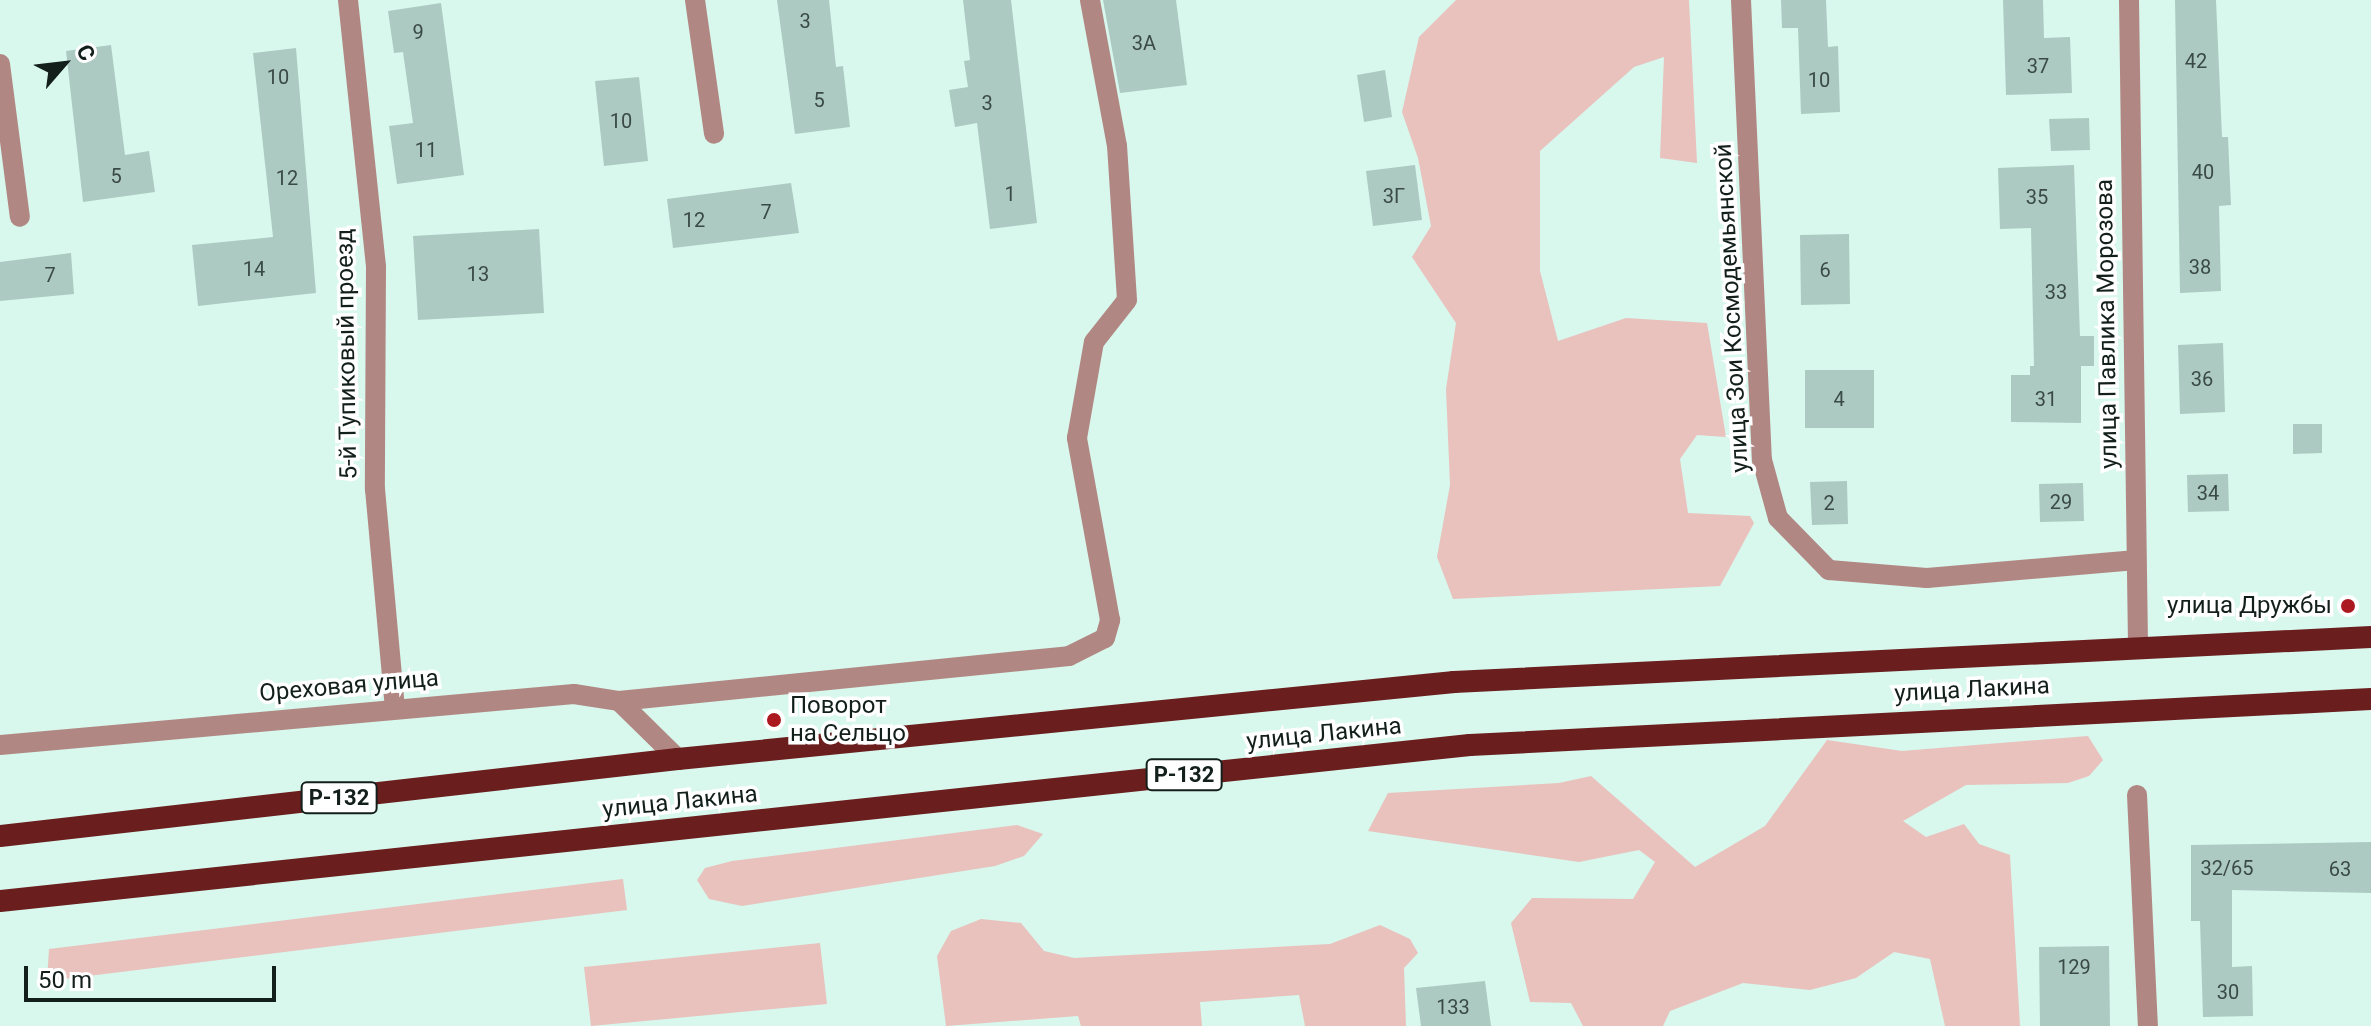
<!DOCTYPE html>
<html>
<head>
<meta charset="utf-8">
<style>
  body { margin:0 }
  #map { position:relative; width:2371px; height:1026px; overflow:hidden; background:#d8f7ed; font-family:Roboto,sans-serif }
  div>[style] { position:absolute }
  .green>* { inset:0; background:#e9c1bd }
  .building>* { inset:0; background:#adcac2 }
  .minor>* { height:20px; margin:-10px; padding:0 10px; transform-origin:10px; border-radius:10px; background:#b18783 }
  .trunk>* { height:22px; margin:-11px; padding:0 11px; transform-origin:11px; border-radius:11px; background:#6a1e1e }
  .dots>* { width:22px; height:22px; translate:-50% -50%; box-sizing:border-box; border:4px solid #fff; border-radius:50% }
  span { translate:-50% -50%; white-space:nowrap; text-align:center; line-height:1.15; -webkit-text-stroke:7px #fff; paint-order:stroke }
  .number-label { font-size:20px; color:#3a4a45 }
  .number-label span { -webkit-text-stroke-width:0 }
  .shield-label span { padding:2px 6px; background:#fff; border:2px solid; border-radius:6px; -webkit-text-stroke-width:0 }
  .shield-label { font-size:22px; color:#131f1b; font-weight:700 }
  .street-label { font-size:24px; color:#131f1b }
  .poi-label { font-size:24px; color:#131f1b }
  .right { translate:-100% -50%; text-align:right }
  .left { translate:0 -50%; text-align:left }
  .north { position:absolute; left:24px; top:24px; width:80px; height:80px; -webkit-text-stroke:6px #fff; paint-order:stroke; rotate:62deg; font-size:22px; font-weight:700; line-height:32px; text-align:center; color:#131f1b }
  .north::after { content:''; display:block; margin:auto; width:28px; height:36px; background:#131f1b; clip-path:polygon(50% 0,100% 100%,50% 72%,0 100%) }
  .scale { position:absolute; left:24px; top:966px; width:252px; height:36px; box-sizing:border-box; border:4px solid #131f1b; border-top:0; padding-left:10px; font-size:24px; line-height:28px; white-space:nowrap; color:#131f1b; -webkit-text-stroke:6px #fff; paint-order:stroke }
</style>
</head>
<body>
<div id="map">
  <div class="green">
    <i style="clip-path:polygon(1456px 0,1689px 0,1697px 163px,1660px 158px,1664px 57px,1634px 67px,1540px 151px,1540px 271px,1558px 341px,1626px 318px,1707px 323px,1726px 437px,1697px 435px,1680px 459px,1688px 513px,1750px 516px,1754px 523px,1720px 586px,1453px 599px,1437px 557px,1450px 485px,1446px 389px,1456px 323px,1412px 257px,1431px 226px,1418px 158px,1402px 112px,1419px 37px)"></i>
    <i style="clip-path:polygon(2088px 736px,2103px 760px,2089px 776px,2068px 783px,1966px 785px,1903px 821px,1926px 837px,1964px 824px,1979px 844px,2010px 855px,2020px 1026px,1945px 1026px,1930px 959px,1894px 952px,1856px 978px,1810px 990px,1743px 983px,1670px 1011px,1663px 1026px,1583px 1026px,1571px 1003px,1530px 1002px,1511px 923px,1532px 898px,1633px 899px,1655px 862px,1639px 850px,1579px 862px,1368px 831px,1388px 793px,1559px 783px,1591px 776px,1695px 867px,1765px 826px,1827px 740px,1902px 751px)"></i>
    <i style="clip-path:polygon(1017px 825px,1043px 834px,1024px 856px,995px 866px,742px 906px,709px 899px,697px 880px,705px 868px,732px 861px)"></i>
    <i style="clip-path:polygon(623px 879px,627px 910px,47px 981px,49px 949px)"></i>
    <i style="clip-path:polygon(981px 919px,1021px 923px,1044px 951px,1074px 958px,1330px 944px,1380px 925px,1410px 939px,1418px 953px,1404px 968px,1406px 1026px,1305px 1026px,1299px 995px,1200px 1002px,1202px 1026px,1081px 1026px,1078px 1016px,946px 1026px,937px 956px,951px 931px)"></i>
    <i style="clip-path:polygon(820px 943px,827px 1004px,591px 1026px,584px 967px)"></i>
  </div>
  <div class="building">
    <i style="clip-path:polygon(777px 0,829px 0,836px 67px,843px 66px,850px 127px,795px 134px)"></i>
    <i style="clip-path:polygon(963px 0,1011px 0,1037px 223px,990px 229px,977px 123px,955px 127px,949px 90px,968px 87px,964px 61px,970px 60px)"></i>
    <i style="clip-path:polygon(1103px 0,1176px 0,1187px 85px,1120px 93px)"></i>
    <i style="clip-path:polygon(1781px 0,1826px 0,1828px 47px,1838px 46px,1840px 112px,1801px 114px,1798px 28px,1782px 28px)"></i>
    <i style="clip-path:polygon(2003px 0,2043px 0,2044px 38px,2070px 37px,2072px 93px,2006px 95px)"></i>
    <i style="clip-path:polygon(2175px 0,2216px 0,2222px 137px,2228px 137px,2231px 205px,2219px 206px,2221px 291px,2180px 293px)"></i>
    <i style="clip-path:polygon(441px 3px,464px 175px,397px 184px,389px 126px,413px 123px,403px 52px,394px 53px,388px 11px)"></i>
    <i style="clip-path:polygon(111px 45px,125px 155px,149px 151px,155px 192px,83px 202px,66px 51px)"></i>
    <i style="clip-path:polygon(296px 48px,316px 293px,198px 306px,192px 245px,273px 237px,253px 53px)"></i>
    <i style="clip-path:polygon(1385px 70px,1392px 117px,1364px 122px,1357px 75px)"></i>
    <i style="clip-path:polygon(639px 77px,648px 161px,604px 166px,595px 81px)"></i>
    <i style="clip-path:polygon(2089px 118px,2090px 150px,2051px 151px,2049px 119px)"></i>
    <i style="clip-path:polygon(1415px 165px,1422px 220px,1373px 226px,1366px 171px)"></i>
    <i style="clip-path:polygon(2074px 165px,2080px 336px,2094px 336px,2094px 366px,2081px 366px,2081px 423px,2011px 422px,2011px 375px,2030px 375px,2030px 366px,2034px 366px,2031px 228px,2000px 229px,1998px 168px)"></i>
    <i style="clip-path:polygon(791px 183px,799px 233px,673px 248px,667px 199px)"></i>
    <i style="clip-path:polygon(539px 229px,544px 313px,418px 320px,413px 236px)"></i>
    <i style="clip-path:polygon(1849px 234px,1850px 304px,1801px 305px,1800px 235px)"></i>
    <i style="clip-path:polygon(71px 253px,74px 294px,0 301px,0 262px)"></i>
    <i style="clip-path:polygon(2223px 343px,2225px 412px,2180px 414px,2178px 345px)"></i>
    <i style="clip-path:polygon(1805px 370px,1874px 370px,1874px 428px,1805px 428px)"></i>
    <i style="clip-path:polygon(2293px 424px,2322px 424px,2322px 453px,2293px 454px)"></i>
    <i style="clip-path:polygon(2228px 474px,2229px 511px,2188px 512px,2187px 475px)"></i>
    <i style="clip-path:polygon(1847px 481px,1848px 524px,1812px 525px,1810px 482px)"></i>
    <i style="clip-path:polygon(2083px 483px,2084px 521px,2040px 522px,2039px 484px)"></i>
    <i style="clip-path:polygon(2371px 842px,2371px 893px,2232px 890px,2232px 967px,2252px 966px,2253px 1016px,2203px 1017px,2200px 921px,2191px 921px,2191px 845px)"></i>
    <i style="clip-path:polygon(2109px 946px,2110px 1026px,2040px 1026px,2039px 947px)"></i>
    <i style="clip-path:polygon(1485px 981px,1491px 1026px,1421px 1026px,1416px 988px)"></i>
  </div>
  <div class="minor">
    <i style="left:348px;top:0;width:268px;rotate:84deg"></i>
    <i style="left:376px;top:267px;width:222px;rotate:90.3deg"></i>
    <i style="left:375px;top:489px;width:219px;rotate:84.8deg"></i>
    <i style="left:695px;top:0;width:135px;rotate:81.9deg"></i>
    <i style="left:1741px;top:0;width:460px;rotate:87.4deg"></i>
    <i style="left:1762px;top:460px;width:60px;rotate:74.6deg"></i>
    <i style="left:1778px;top:518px;width:73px;rotate:45.6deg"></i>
    <i style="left:1829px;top:570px;width:98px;rotate:4.7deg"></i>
    <i style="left:1927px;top:578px;width:210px;rotate:-4.9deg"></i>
    <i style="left:2129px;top:0;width:647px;rotate:89.2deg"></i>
    <i style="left:0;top:64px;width:154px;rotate:82.6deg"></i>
    <i style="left:619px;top:701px;width:452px;rotate:-5.7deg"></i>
    <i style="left:1069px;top:656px;width:40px;rotate:-26.6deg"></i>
    <i style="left:1105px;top:638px;width:19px;rotate:-74deg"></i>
    <i style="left:1110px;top:620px;width:185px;rotate:-100.3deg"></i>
    <i style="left:1077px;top:438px;width:97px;rotate:-80deg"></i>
    <i style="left:1094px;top:342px;width:53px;rotate:-51.8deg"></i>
    <i style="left:1127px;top:300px;width:154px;rotate:-93.7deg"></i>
    <i style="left:1117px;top:146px;width:148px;rotate:-100.5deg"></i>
    <i style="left:0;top:745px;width:576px;rotate:-5.08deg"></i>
    <i style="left:574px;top:694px;width:46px;rotate:8.8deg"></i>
    <i style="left:619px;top:701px;width:83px;rotate:44.5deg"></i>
    <i style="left:2137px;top:795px;width:231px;rotate:87.3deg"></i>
  </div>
  <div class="trunk">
    <i style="left:0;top:836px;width:682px;rotate:-6.48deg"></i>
    <i style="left:678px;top:759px;width:780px;rotate:-5.67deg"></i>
    <i style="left:1454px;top:682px;width:918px;rotate:-2.81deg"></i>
    <i style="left:0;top:901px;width:1478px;rotate:-6.06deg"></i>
    <i style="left:1470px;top:745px;width:902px;rotate:-2.92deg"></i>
  </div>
  <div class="dots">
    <i style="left:2348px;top:606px;background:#ac1820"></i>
    <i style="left:774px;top:720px;background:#ac1820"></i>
  </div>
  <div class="number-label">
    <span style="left:805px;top:21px">3</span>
    <span style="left:418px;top:32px">9</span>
    <span style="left:1144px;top:43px">3А</span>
    <span style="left:2196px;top:61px">42</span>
    <span style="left:2038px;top:66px">37</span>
    <span style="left:278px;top:77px">10</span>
    <span style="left:1819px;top:80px">10</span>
    <span style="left:819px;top:100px">5</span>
    <span style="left:987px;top:103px">3</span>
    <span style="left:621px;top:121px">10</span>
    <span style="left:426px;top:150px">11</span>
    <span style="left:2203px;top:172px">40</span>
    <span style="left:116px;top:176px">5</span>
    <span style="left:287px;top:178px">12</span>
    <span style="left:1010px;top:194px">1</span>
    <span style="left:1394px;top:196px">3Г</span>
    <span style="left:2037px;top:197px">35</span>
    <span style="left:766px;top:212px">7</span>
    <span style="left:694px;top:220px">12</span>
    <span style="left:2200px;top:267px">38</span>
    <span style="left:254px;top:269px">14</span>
    <span style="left:1825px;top:270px">6</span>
    <span style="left:478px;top:274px">13</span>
    <span style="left:50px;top:275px">7</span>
    <span style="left:2056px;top:292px">33</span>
    <span style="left:2202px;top:379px">36</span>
    <span style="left:1839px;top:399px">4</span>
    <span style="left:2046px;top:399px">31</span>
    <span style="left:2208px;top:493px">34</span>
    <span style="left:2061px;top:502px">29</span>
    <span style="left:1829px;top:503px">2</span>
    <span style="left:2227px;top:868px">32/65</span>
    <span style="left:2340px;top:869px">63</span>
    <span style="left:2074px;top:967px">129</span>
    <span style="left:2228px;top:992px">30</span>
    <span style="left:1453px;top:1007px">133</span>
  </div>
  <div class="shield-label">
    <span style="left:1184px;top:775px">Р-132</span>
    <span style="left:339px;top:798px">Р-132</span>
  </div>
  <div class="street-label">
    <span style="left:1732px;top:308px;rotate:-93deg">улица Зои Космодемьянской</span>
    <span style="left:2107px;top:324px;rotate:-91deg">улица Павлика Морозова</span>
    <span style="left:347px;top:354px;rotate:-91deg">5-й Тупиковый проезд</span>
    <span style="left:349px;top:686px;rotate:-5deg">Ореховая улица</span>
    <span style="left:1972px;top:690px;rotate:-3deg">улица Лакина</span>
    <span style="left:1324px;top:734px;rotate:-6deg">улица Лакина</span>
    <span style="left:680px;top:802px;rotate:-6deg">улица Лакина</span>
  </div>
  <div class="poi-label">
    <span class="right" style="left:2332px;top:606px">улица Дружбы</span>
    <span class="left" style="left:790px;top:720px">Поворот<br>на Сельцо</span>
  </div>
  <div class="north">С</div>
  <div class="scale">50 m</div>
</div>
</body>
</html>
